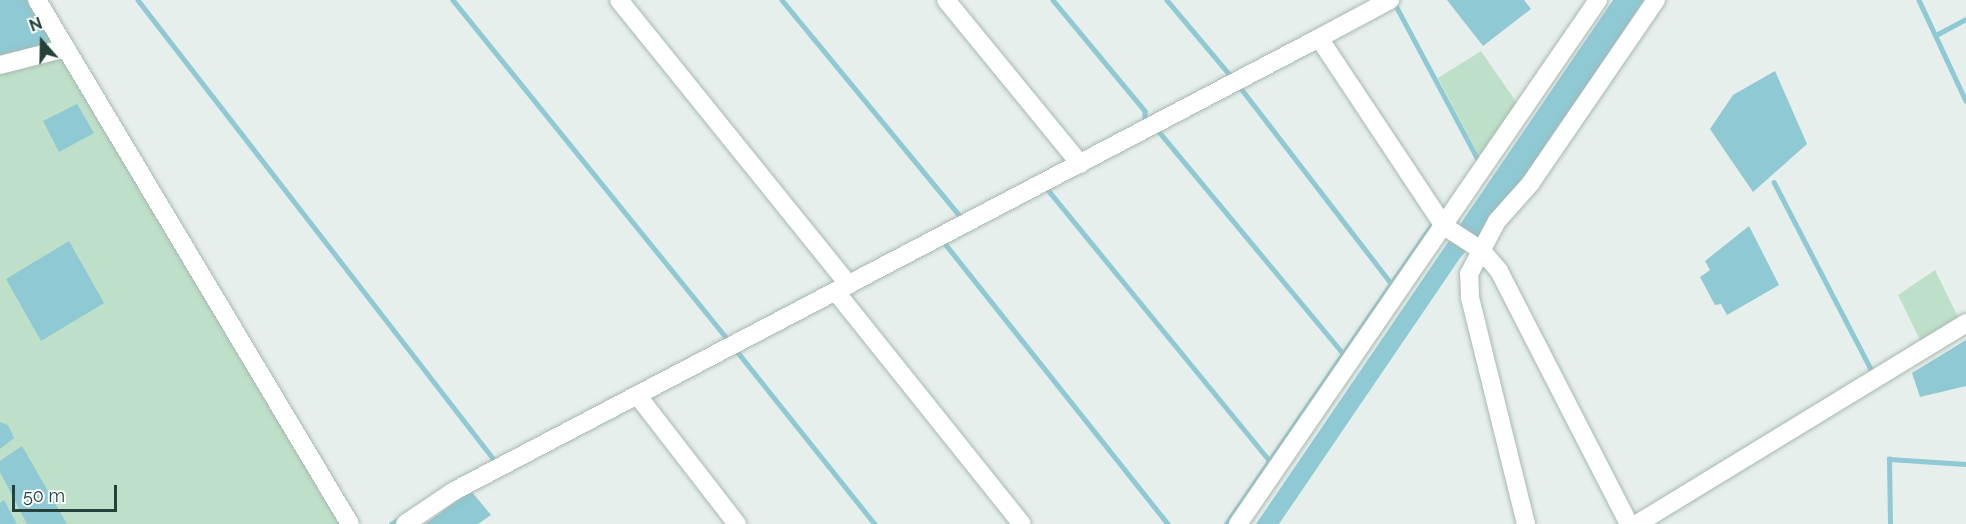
<!DOCTYPE html>
<html>
<head>
<meta charset="utf-8">
<style>
  body { margin:0 }
  #map { position:relative; width:1966px; height:524px; overflow:hidden; background:#e6efeb; font-family:Raleway,sans-serif }
  div>[style] { position:absolute }
  .green>* { inset:0; background:#bfe0c8 }
  .water>* { inset:0; background:#8ec9d4 }
  .stream>* { height:4.5px; margin:-2.25px; padding:0 2.25px; transform-origin:2.25px; border-radius:2.25px; background:#8ec9d4 }
  .roads { filter:drop-shadow(0 0 2px #a8b8b2) drop-shadow(0 0 2px #a8b8b2) }
  .minor>* { height:18px; margin:-9px; padding:0 9px; transform-origin:9px; border-radius:9px; background:#fff }
  span { translate:-50% -50%; white-space:nowrap; text-align:center; line-height:1.15; -webkit-text-stroke:4.5px #f7fbf9; paint-order:stroke }
  .north { position:absolute; left:12px; top:12px; width:60px; height:60px; -webkit-text-stroke:4px #f7fbf9; paint-order:stroke; rotate:340deg; font-size:16px; font-weight:700; line-height:24px; text-align:center; color:#24423a }
  .north::after { content:''; display:block; margin:auto; width:21px; height:27px; background:#24423a; clip-path:polygon(50% 0,100% 100%,50% 72%,0 100%) }
  .scale { position:absolute; left:12px; top:485px; width:105px; height:27px; box-sizing:border-box; border:3px solid #24423a; border-top:0; padding-left:8px; font-size:18px; line-height:21px; white-space:nowrap; color:#24423a; -webkit-text-stroke:4px #f7fbf9; paint-order:stroke }
</style>
</head>
<body>
<div id="map">
  <div class="green">
    <i style="clip-path:polygon(1481px 51px,1517px 103px,1479px 156px,1438px 78px)"></i>
    <i style="clip-path:polygon(63px 52px,344px 524px,0 524px,0 69px)"></i>
    <i style="clip-path:polygon(1935px 270px,1959px 319px,1921px 342px,1898px 295px)"></i>
  </div>
  <div class="water">
    <i style="clip-path:polygon(0 0,28px 0,50px 39px,47px 44px,0 58px)"></i>
    <i style="clip-path:polygon(1447px 0,1524px 0,1531px 9px,1483px 46px)"></i>
    <i style="clip-path:polygon(1613px 0,1644px 0,1514px 195px,1460px 258px,1279px 524px,1256px 524px)"></i>
    <i style="clip-path:polygon(1775px 71px,1807px 144px,1753px 192px,1710px 129px,1733px 95px)"></i>
    <i style="clip-path:polygon(77px 104px,94px 133px,59px 152px,43px 121px)"></i>
    <i style="clip-path:polygon(1749px 226px,1779px 285px,1727px 315px,1721px 304px,1715px 305px,1700px 277px,1710px 270px,1705px 261px)"></i>
    <i style="clip-path:polygon(69px 241px,104px 303px,41px 341px,6px 279px)"></i>
    <i style="clip-path:polygon(1966px 340px,1966px 386px,1920px 397px,1912px 373px)"></i>
    <i style="clip-path:polygon(0 422px,8px 425px,14px 438px,0 449px)"></i>
    <i style="clip-path:polygon(22px 446px,67px 524px,27px 524px,0 472px,0 461px)"></i>
    <i style="clip-path:polygon(471px 491px,491px 515px,478px 524px,425px 524px)"></i>
    <i style="clip-path:polygon(4px 500px,17px 524px,0 524px,0 503px)"></i>
  </div>
  <div class="stream">
    <i style="left:138px;top:0;width:584px;rotate:52.23deg"></i>
    <i style="left:453px;top:0;width:439px;rotate:51deg"></i>
    <i style="left:782px;top:0;width:283px;rotate:50.5deg"></i>
    <i style="left:1053px;top:0;width:144px;rotate:50.3deg"></i>
    <i style="left:1145px;top:111px;width:11px;rotate:90deg"></i>
    <i style="left:1167px;top:0;width:99px;rotate:49.9deg"></i>
    <i style="left:1231px;top:76px;width:3px;rotate:135deg"></i>
    <i style="left:1919px;top:0;width:111px;rotate:65deg"></i>
    <i style="left:1394px;top:2px;width:180px;rotate:61.9deg"></i>
    <i style="left:1936px;top:35px;width:34px;rotate:-28deg"></i>
    <i style="left:1240px;top:87px;width:247px;rotate:52.4deg"></i>
    <i style="left:1156px;top:128px;width:293px;rotate:50.3deg"></i>
    <i style="left:1774px;top:182px;width:215px;rotate:62.6deg"></i>
    <i style="left:1044px;top:185px;width:355px;rotate:50.7deg"></i>
    <i style="left:943px;top:241px;width:362px;rotate:51.5deg"></i>
    <i style="left:736px;top:350px;width:223px;rotate:51.4deg"></i>
    <i style="left:391px;top:524px;width:13px;rotate:-32deg"></i>
    <i style="left:1226px;top:524px;width:369px;rotate:-55.5deg"></i>
    <i style="left:1890px;top:524px;width:65px;rotate:-90.9deg"></i>
    <i style="left:1889px;top:459px;width:77px;rotate:3.7deg"></i>
  </div>
  <div class="roads">
    <div class="minor">
      <i style="left:37px;top:0;width:610px;rotate:59.15deg"></i>
      <i style="left:619px;top:0;width:366px;rotate:51.1deg"></i>
      <i style="left:946px;top:0;width:212px;rotate:50.7deg"></i>
      <i style="left:1319px;top:38px;width:81px;rotate:-28.2deg"></i>
      <i style="left:0;top:65px;width:68px;rotate:-14.4deg"></i>
      <i style="left:836px;top:292px;width:297px;rotate:51.3deg"></i>
      <i style="left:638px;top:396px;width:162px;rotate:52.3deg"></i>
      <i style="left:405px;top:524px;width:59px;rotate:-34deg"></i>
      <i style="left:454px;top:491px;width:976px;rotate:-27.64deg"></i>
      <i style="left:1319px;top:38px;width:226px;rotate:56.4deg"></i>
      <i style="left:1444px;top:226px;width:44px;rotate:33deg"></i>
      <i style="left:1481px;top:250px;width:28px;rotate:49deg"></i>
      <i style="left:1499px;top:271px;width:284px;rotate:62.8deg"></i>
      <i style="left:1238px;top:524px;width:636px;rotate:-55.51deg"></i>
      <i style="left:1526px;top:524px;width:234px;rotate:-103.9deg"></i>
      <i style="left:1470px;top:297px;width:23px;rotate:-92deg"></i>
      <i style="left:1469px;top:274px;width:60px;rotate:-62.2deg"></i>
      <i style="left:1497px;top:221px;width:50px;rotate:-48.3deg"></i>
      <i style="left:1530px;top:184px;width:223px;rotate:-55.6deg"></i>
      <i style="left:1637px;top:524px;width:386px;rotate:-31.4deg"></i>
    </div>
  </div>
  <div class="north">N</div>
  <div class="scale">50 m</div>
</div>
</body>
</html>
